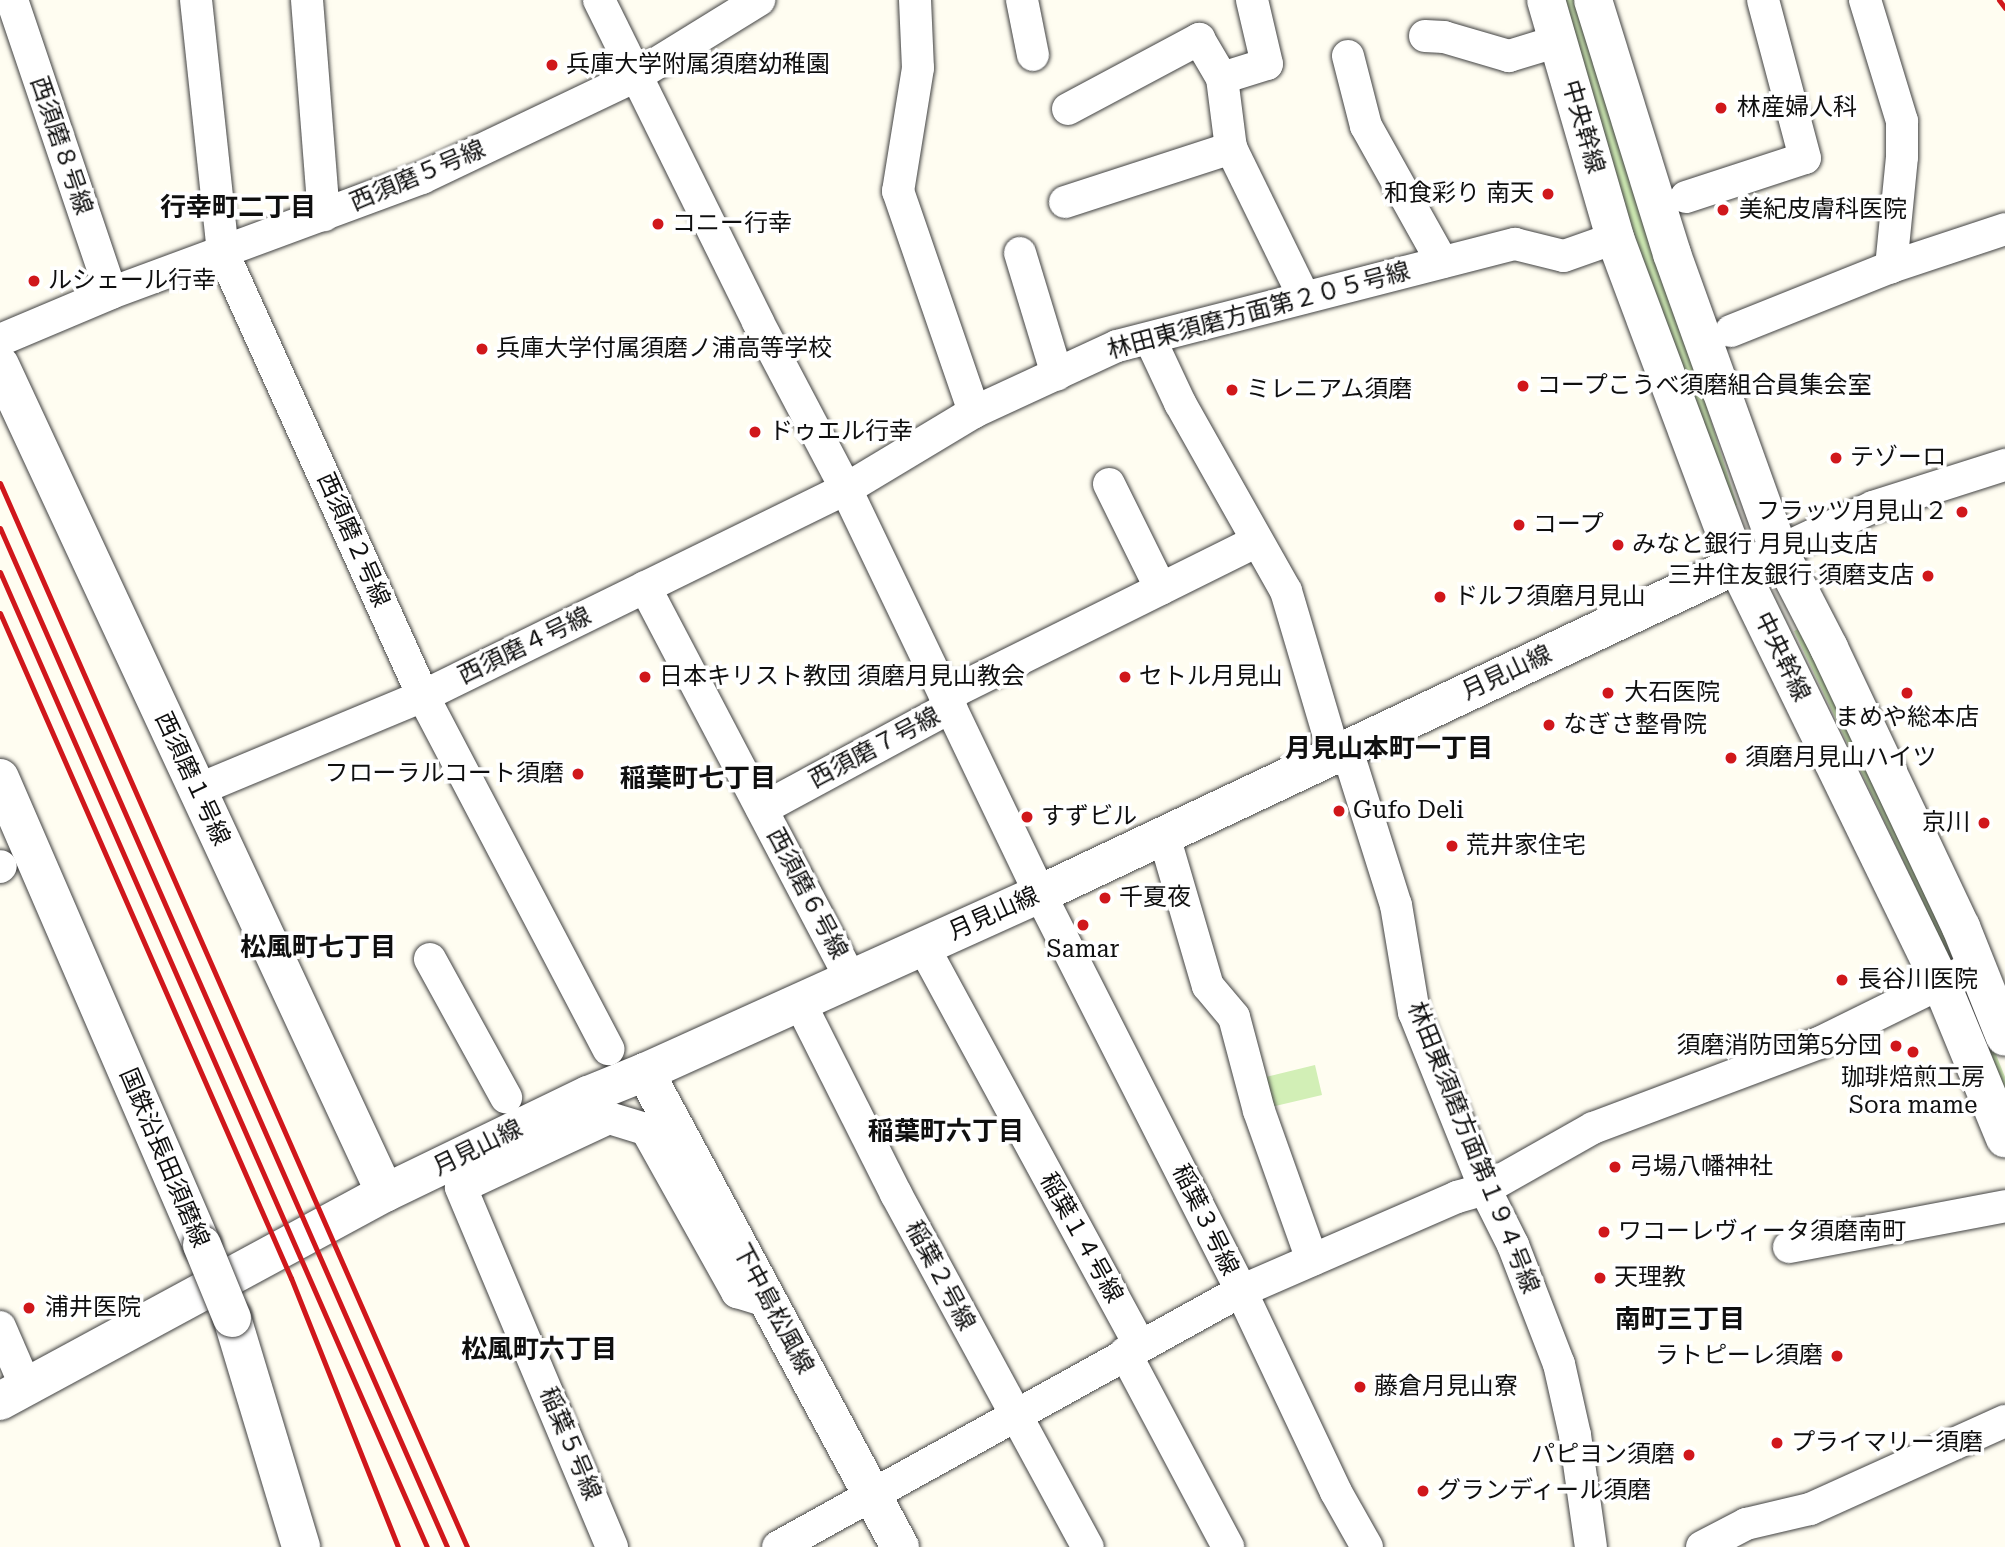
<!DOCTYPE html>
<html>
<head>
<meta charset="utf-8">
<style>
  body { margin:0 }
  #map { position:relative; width:2005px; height:1547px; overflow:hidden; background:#fffdf1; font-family:"Roboto Serif","Noto Sans JP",serif }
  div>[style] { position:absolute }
  .green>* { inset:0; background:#d2efb6 }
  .roads { filter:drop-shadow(0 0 2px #424242) drop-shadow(0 0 2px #424242) }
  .minor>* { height:32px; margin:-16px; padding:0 16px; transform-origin:16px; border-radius:16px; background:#fff }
  .tertiary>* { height:38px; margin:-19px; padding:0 19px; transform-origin:19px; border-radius:19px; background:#fff }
  .rail>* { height:5px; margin:-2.5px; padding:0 2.5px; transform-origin:2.5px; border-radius:2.5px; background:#d0171b }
  .bridges { filter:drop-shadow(0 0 2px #424242) drop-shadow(0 0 2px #424242) }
  .tertiary-bridge>* { height:38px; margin:-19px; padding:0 19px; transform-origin:19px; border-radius:19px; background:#fff }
  .dots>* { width:19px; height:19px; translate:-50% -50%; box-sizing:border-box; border:4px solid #fff; border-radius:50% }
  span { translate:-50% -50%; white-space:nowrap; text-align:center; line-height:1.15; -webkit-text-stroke:7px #fff; paint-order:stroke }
  .poi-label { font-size:24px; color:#0f0f0f }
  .left { translate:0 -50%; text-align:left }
  .right { translate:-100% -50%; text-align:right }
  .street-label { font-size:24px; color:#0f0f0f }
  .neighbourhood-label { font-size:26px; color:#0f0f0f; font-weight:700 }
</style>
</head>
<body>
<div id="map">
  <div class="green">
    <i style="clip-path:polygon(1555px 0,1581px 0,1737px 505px,1727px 509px,1639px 276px)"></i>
    <i style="clip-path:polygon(1801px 628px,1933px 897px,2005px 1077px,2005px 1107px,1923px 902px,1794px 631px)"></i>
    <i style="clip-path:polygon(1315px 1065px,1322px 1095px,1262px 1109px,1254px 1080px)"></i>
  </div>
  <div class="roads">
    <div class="minor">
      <i style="left:12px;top:0;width:309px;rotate:71.3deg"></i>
      <i style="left:196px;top:0;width:254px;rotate:83.9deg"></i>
      <i style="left:223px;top:253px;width:486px;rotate:65.7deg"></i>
      <i style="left:423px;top:696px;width:399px;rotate:62.3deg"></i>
      <i style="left:307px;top:0;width:216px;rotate:85.5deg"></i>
      <i style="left:599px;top:0;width:359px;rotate:63.7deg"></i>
      <i style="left:758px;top:322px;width:189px;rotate:62.2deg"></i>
      <i style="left:846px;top:489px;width:449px;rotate:64.4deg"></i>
      <i style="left:1040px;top:894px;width:445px;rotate:63.1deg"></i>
      <i style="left:1241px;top:1291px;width:222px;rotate:64.7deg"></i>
      <i style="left:1336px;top:1492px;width:63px;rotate:60.6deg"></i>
      <i style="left:915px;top:0;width:68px;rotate:87.5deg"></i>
      <i style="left:918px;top:68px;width:125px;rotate:99.2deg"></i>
      <i style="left:898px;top:191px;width:234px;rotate:71deg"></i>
      <i style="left:1022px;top:0;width:56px;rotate:78.7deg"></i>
      <i style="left:1865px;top:0;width:127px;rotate:73deg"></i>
      <i style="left:1902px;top:121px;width:36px;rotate:90deg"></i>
      <i style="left:1902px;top:157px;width:111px;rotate:95.7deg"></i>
      <i style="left:1425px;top:36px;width:19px;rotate:3deg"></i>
      <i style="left:1444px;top:37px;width:68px;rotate:16.3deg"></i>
      <i style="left:1509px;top:56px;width:51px;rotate:-17deg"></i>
      <i style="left:1348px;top:56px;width:72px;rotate:75.6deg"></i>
      <i style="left:1366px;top:126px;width:156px;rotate:60.8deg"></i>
      <i style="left:1222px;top:78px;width:47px;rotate:-17.3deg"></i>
      <i style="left:1267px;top:64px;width:66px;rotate:-103.2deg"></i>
      <i style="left:1068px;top:109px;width:149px;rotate:-28.1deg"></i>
      <i style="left:1199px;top:39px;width:45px;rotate:59.5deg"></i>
      <i style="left:1222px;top:78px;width:71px;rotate:82.7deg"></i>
      <i style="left:1231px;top:148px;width:166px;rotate:63.9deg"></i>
      <i style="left:1686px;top:197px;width:125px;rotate:-18.1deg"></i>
      <i style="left:1805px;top:158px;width:163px;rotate:-104.9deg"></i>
      <i style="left:1065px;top:202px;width:175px;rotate:-18deg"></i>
      <i style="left:1020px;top:253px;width:127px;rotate:73.1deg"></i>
      <i style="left:1731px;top:331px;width:172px;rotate:-21.8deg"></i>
      <i style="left:1891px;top:267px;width:120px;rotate:-18.4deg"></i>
      <i style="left:1150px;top:339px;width:71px;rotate:64.9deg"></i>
      <i style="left:1180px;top:403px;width:216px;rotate:60.6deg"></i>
      <i style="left:1286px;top:591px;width:172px;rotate:73.5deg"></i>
      <i style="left:0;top:340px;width:121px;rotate:-22.9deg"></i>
      <i style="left:111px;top:293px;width:332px;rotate:-20.3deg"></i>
      <i style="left:422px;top:178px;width:237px;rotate:-25.5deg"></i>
      <i style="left:636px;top:76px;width:145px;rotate:-31.7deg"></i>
      <i style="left:1109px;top:484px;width:117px;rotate:63.7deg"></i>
      <i style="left:1737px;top:565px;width:44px;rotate:-18.4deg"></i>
      <i style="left:1779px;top:551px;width:104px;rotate:-25.1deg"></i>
      <i style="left:1873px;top:507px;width:139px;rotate:-17.7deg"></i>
      <i style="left:645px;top:587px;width:443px;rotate:62.3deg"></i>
      <i style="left:945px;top:696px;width:348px;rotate:-26.4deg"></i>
      <i style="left:1347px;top:750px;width:163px;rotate:72.5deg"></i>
      <i style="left:1396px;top:905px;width:109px;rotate:80.5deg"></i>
      <i style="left:1414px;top:1012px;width:191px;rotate:68.1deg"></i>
      <i style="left:1485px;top:1189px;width:63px;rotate:63.4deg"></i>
      <i style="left:1513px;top:1245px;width:128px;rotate:68.9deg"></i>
      <i style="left:1559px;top:1364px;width:73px;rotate:77.3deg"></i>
      <i style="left:1575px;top:1435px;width:113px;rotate:81.9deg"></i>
      <i style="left:197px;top:790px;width:245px;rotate:-22.6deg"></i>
      <i style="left:423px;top:696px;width:471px;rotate:-26.1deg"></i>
      <i style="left:846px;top:489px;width:149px;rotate:-31deg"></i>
      <i style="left:974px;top:412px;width:157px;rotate:-24.8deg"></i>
      <i style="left:1117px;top:346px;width:411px;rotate:-14.4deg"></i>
      <i style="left:1515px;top:244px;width:50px;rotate:13.8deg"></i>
      <i style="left:1564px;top:256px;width:54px;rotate:-19.4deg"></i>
      <i style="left:762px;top:809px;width:215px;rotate:-28.4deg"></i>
      <i style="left:1164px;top:836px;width:156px;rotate:73.7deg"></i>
      <i style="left:1208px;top:986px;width:40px;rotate:50deg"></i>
      <i style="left:1234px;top:1017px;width:97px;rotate:75.1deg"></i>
      <i style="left:1259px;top:1111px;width:158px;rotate:70.4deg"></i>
      <i style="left:0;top:867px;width:1px;rotate:-45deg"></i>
      <i style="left:923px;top:946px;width:455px;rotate:61.5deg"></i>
      <i style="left:430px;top:959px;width:158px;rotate:61.2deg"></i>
      <i style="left:799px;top:1001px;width:216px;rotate:63.3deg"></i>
      <i style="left:896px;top:1194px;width:402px;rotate:61.5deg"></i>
      <i style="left:1789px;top:1247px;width:220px;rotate:-10.7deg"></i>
      <i style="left:0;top:1327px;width:65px;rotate:66.6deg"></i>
      <i style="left:1125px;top:1353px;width:220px;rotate:62deg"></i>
      <i style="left:612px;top:1547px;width:390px;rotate:-112.8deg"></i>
      <i style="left:461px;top:1187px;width:163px;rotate:-25deg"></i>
      <i style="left:609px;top:1118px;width:39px;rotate:17deg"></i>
      <i style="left:646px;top:1129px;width:187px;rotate:60.8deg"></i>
      <i style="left:737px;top:1292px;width:34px;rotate:17deg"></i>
      <i style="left:778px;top:1547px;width:529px;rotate:-28.94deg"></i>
      <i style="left:1241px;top:1291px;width:236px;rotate:-23.5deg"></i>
      <i style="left:1457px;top:1197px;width:29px;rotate:-16deg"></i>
      <i style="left:1485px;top:1189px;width:124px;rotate:-29.5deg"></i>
      <i style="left:1593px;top:1128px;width:241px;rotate:-20.6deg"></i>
      <i style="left:1819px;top:1043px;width:161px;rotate:-26.2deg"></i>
      <i style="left:1702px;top:1547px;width:50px;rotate:-27.6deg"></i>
      <i style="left:1746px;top:1524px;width:66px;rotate:-13.2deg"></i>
      <i style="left:1810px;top:1509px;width:214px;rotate:-24.3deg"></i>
    </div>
    <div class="tertiary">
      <i style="left:1546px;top:0;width:248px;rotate:73.8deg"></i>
      <i style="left:1615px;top:238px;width:349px;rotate:69.5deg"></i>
      <i style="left:1737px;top:565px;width:465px;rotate:64deg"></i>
      <i style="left:1941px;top:983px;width:168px;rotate:67.6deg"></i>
      <i style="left:1593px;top:0;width:266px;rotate:72.7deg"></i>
      <i style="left:1672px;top:254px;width:316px;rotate:70.2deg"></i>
      <i style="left:1779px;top:551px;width:109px;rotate:62.7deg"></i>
      <i style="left:1829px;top:648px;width:309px;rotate:64.7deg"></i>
      <i style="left:1961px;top:927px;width:118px;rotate:68.2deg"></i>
      <i style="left:0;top:365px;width:913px;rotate:65.06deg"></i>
      <i style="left:0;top:778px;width:509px;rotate:66.61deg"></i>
      <i style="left:645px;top:1072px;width:539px;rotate:61.77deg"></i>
      <i style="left:232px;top:1318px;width:239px;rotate:73.2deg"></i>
      <i style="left:0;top:1401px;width:438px;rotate:-28.4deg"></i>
      <i style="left:385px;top:1193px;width:225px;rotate:-25.8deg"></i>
      <i style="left:588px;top:1095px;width:61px;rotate:-22deg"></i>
      <i style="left:645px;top:1072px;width:433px;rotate:-24.3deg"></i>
      <i style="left:1040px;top:894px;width:771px;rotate:-25.27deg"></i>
    </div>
  </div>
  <div class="rail">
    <i style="left:1999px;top:0;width:10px;rotate:53deg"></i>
    <i style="left:0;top:483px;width:1162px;rotate:66.3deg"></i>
    <i style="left:0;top:528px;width:1113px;rotate:66.31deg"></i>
    <i style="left:0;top:572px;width:1064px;rotate:66.35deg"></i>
    <i style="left:0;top:613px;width:726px;rotate:66.37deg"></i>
    <i style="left:291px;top:1278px;width:289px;rotate:68.3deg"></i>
  </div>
  <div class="bridges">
    <div class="tertiary-bridge">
      <i style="left:202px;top:1245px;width:79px;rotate:67.7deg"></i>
    </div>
  </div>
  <div class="dots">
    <i style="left:552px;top:65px;background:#d0171b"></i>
    <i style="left:1721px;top:108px;background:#d0171b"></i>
    <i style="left:1548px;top:194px;background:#d0171b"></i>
    <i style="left:1723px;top:210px;background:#d0171b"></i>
    <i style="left:658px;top:224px;background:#d0171b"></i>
    <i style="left:34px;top:281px;background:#d0171b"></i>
    <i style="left:482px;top:349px;background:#d0171b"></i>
    <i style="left:1523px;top:386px;background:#d0171b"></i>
    <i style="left:1232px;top:390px;background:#d0171b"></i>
    <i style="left:755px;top:432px;background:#d0171b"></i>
    <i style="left:1836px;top:458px;background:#d0171b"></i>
    <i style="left:1962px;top:512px;background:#d0171b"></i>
    <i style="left:1519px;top:525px;background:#d0171b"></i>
    <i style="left:1618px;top:545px;background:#d0171b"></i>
    <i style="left:1928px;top:576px;background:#d0171b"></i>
    <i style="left:1440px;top:597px;background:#d0171b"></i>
    <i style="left:645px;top:677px;background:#d0171b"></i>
    <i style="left:1125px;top:677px;background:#d0171b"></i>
    <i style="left:1608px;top:693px;background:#d0171b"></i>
    <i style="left:1907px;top:693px;background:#d0171b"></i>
    <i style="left:1549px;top:725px;background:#d0171b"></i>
    <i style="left:1731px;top:758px;background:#d0171b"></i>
    <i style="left:578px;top:774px;background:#d0171b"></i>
    <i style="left:1339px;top:811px;background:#d0171b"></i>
    <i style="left:1027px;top:817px;background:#d0171b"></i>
    <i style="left:1984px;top:823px;background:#d0171b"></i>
    <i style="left:1452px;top:846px;background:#d0171b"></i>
    <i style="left:1105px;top:898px;background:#d0171b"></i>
    <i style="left:1083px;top:925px;background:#d0171b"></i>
    <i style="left:1842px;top:980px;background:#d0171b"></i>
    <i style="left:1896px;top:1046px;background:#d0171b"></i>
    <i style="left:1913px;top:1052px;background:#d0171b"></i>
    <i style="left:1615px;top:1167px;background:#d0171b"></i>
    <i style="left:1604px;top:1232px;background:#d0171b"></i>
    <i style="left:1600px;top:1278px;background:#d0171b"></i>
    <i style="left:29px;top:1308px;background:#d0171b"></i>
    <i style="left:1837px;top:1356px;background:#d0171b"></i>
    <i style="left:1360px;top:1387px;background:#d0171b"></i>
    <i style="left:1777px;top:1443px;background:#d0171b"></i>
    <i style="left:1689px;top:1455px;background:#d0171b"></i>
    <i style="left:1423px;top:1491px;background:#d0171b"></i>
  </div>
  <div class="poi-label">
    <span class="left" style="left:566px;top:65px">兵庫大学附属須磨幼稚園</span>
    <span class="left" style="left:1737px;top:108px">林産婦人科</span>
    <span class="right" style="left:1534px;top:194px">和食彩り 南天</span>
    <span class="left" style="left:1739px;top:210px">美紀皮膚科医院</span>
    <span class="left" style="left:672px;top:224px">コニー行幸</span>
    <span class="left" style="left:48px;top:281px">ルシェール行幸</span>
    <span class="left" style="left:496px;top:349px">兵庫大学付属須磨ノ浦高等学校</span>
    <span class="left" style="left:1537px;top:386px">コープこうべ須磨組合員集会室</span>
    <span class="left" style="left:1246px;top:390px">ミレニアム須磨</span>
    <span class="left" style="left:769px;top:432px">ドゥエル行幸</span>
    <span class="left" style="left:1850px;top:458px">テゾーロ</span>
    <span class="right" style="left:1948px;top:512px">フラッツ月見山２</span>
    <span class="left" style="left:1533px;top:525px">コープ</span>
    <span class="left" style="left:1632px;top:545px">みなと銀行 月見山支店</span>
    <span class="right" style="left:1914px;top:576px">三井住友銀行 須磨支店</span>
    <span class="left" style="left:1454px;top:597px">ドルフ須磨月見山</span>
    <span class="left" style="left:659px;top:677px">日本キリスト教団 須磨月見山教会</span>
    <span class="left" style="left:1139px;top:677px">セトル月見山</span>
    <span class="left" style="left:1624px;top:693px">大石医院</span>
    <span style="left:1907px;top:718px">まめや総本店</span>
    <span class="left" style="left:1563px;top:725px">なぎさ整骨院</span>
    <span class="left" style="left:1745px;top:758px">須磨月見山ハイツ</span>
    <span class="right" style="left:564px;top:774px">フローラルコート須磨</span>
    <span class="left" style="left:1353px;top:811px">Gufo Deli</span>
    <span class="left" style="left:1041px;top:817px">すずビル</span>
    <span class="right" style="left:1970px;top:823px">京川</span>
    <span class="left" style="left:1466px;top:846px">荒井家住宅</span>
    <span class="left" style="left:1119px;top:898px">千夏夜</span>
    <span style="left:1083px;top:950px">Samar</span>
    <span class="left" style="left:1858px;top:980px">長谷川医院</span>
    <span class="right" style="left:1882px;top:1046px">須磨消防団第5分団</span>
    <span style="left:1913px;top:1092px">珈琲焙煎工房<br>Sora mame</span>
    <span class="left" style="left:1629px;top:1167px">弓場八幡神社</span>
    <span class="left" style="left:1618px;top:1232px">ワコーレヴィータ須磨南町</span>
    <span class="left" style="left:1614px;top:1278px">天理教</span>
    <span class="left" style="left:45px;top:1308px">浦井医院</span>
    <span class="right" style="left:1823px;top:1356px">ラトピーレ須磨</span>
    <span class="left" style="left:1374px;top:1387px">藤倉月見山寮</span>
    <span class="left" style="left:1791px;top:1443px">プライマリー須磨</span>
    <span class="right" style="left:1675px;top:1455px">パピヨン須磨</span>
    <span class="left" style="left:1437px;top:1491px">グランディール須磨</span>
  </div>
  <div class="street-label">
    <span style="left:1583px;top:127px;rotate:74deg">中央幹線</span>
    <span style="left:61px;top:146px;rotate:71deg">西須磨８号線</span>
    <span style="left:418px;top:176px;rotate:-23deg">西須磨５号線</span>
    <span style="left:1259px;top:311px;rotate:-15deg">林田東須磨方面第２０５号線</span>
    <span style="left:353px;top:540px;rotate:66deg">西須磨２号線</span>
    <span style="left:525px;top:646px;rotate:-26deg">西須磨４号線</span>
    <span style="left:1782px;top:657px;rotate:64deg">中央幹線</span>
    <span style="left:1507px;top:673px;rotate:-25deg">月見山線</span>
    <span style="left:875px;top:748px;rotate:-28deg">西須磨７号線</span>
    <span style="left:192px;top:779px;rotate:65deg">西須磨１号線</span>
    <span style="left:807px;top:894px;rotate:62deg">西須磨６号線</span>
    <span style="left:994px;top:914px;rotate:-24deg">月見山線</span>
    <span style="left:478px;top:1148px;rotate:-26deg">月見山線</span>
    <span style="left:1473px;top:1148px;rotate:68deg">林田東須磨方面第１９４号線</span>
    <span style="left:164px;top:1158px;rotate:67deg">国鉄沿長田須磨線</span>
    <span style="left:1205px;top:1220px;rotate:64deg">稲葉３号線</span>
    <span style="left:1081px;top:1238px;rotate:61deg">稲葉１４号線</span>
    <span style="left:940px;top:1276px;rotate:62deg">稲葉２号線</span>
    <span style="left:773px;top:1309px;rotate:62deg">下中島松風線</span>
    <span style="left:570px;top:1444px;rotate:67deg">稲葉５号線</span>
  </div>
  <div class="neighbourhood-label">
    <span style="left:238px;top:208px">行幸町二丁目</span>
    <span style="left:1389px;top:749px">月見山本町一丁目</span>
    <span style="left:698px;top:779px">稲葉町七丁目</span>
    <span style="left:318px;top:948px">松風町七丁目</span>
    <span style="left:946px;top:1132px">稲葉町六丁目</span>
    <span style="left:1680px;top:1320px">南町三丁目</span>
    <span style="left:539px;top:1350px">松風町六丁目</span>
  </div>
</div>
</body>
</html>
